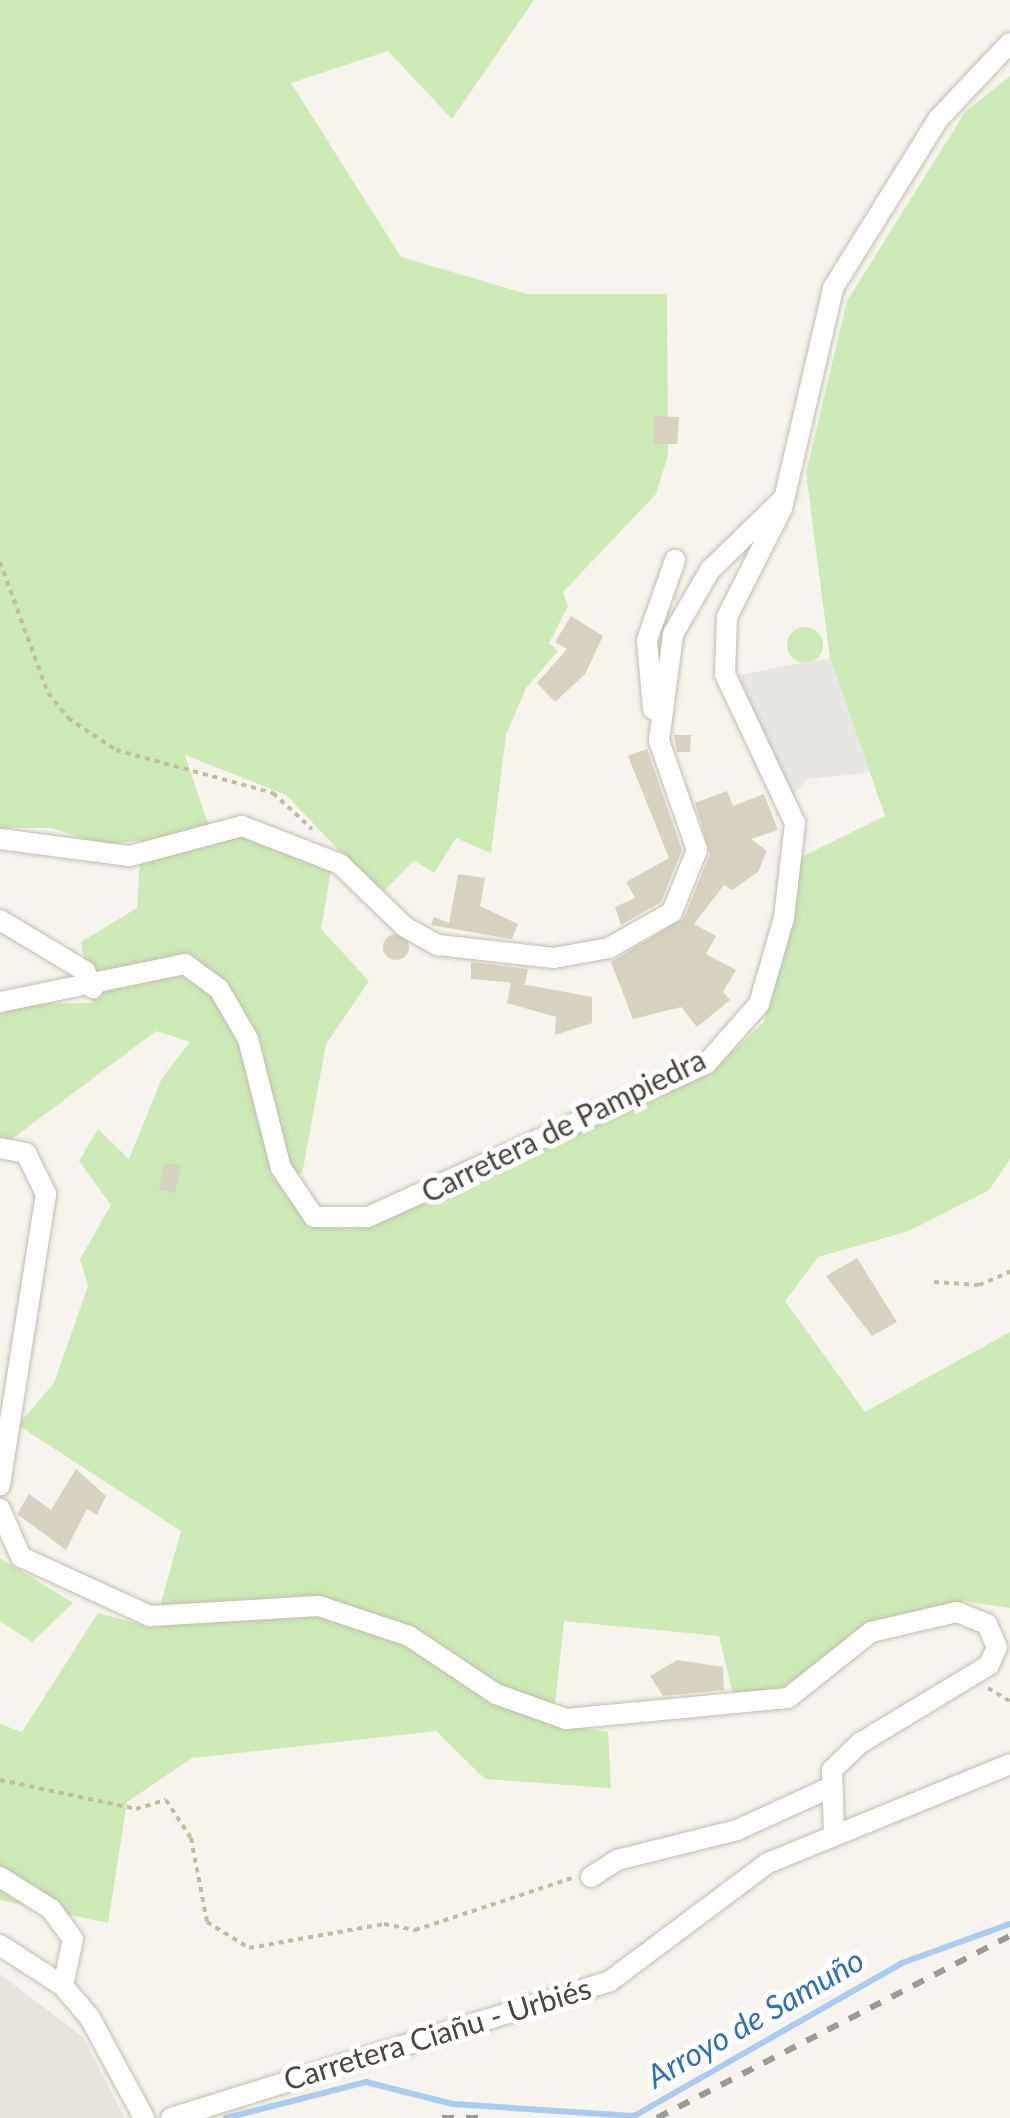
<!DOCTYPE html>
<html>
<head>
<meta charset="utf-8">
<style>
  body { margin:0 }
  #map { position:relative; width:1010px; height:2118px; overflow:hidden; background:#f6f4ec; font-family:Lato,sans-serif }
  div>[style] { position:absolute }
  .industrial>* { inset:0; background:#e6e3dd }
  .green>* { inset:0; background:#cce9b6 }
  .round { border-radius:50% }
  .parking>* { inset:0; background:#e8e6e3 }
  .stream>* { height:6px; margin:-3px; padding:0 3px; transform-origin:3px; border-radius:3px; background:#aacbf0 }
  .building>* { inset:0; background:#d7d1c1 }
  .path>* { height:4px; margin-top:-2px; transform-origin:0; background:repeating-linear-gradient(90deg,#c3bba0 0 5px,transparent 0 10px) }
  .roads { filter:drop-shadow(0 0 2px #c1bdae) drop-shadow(0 0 2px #c1bdae) }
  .minor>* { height:20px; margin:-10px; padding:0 10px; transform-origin:10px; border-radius:10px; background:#fff }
  .rail>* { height:6px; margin-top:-3px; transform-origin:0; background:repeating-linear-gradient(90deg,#9a9a9a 0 12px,transparent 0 24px) }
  span { translate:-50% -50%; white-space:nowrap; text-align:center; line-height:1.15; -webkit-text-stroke:10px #fff; paint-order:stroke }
  .street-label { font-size:30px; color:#4a4639 }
  .water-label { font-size:32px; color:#326fb7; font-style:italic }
</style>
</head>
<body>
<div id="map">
  <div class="industrial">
    <i style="clip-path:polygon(0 1974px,83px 2037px,125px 2118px,0 2118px)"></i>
  </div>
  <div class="green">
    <i style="clip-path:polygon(0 0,534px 0,452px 119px,388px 51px,291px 83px,401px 257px,527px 294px,667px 294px,668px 455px,656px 494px,563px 592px,568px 606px,549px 643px,558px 651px,526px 688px,506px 735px,491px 853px,456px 838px,434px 873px,414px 860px,381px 894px,286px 795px,185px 755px,207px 821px,331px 871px,321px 929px,369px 981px,326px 1044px,302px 1174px,268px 1171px,313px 1225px,350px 1230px,711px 1071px,764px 1022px,801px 857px,885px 816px,830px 658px,806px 473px,847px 301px,965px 112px,1010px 76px,1010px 1159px,989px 1190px,909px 1231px,818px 1257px,785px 1301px,865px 1412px,1010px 1332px,1010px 1608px,963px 1601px,872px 1623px,783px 1689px,734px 1699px,719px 1636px,564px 1621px,553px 1723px,608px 1732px,611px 1788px,485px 1779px,436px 1731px,192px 1758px,127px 1802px,108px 1923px,0 1900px,0 1724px,22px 1732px,98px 1613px,154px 1628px,181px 1531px,18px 1425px,54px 1383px,88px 1286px,80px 1259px,111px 1205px,79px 1161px,98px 1129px,129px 1159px,162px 1078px,190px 1042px,156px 1031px,0 1148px,0 1015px,11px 1004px,92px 1003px,81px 942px,137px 908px,141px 840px,105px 845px,51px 828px,0 828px)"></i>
    <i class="round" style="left:787px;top:627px;width:36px;height:36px"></i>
    <i style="clip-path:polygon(0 1558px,73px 1603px,32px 1642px,0 1621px)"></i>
  </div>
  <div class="parking">
    <i style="clip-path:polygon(830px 658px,870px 772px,808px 779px,792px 797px,738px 675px)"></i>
  </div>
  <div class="stream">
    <i style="left:226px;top:2118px;width:145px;rotate:-14.4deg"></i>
    <i style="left:366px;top:2082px;width:90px;rotate:14.2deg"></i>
    <i style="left:453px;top:2104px;width:181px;rotate:3.8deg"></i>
    <i style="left:634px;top:2116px;width:309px;rotate:-29.7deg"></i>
    <i style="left:902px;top:1963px;width:115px;rotate:-19.9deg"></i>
  </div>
  <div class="building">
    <i style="clip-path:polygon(654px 416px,679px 417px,677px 444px,654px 444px)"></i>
    <i style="clip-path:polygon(571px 616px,603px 636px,585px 674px,555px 702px,537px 683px,567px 649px,555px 642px)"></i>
    <i style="clip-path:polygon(674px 735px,691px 735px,690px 752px,677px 752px)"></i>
    <i style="clip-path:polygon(647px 749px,682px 850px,661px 902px,621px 925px,615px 907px,635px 898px,626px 882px,669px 858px,628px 756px)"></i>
    <i style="clip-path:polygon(727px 791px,733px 806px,764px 794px,778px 830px,751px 839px,767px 851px,758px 872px,732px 890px,724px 885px,694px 924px,716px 936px,706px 954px,736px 970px,723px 992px,730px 1000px,697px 1027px,681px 1007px,633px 1019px,611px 962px,684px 918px,710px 854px,695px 803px)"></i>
    <i style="clip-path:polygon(458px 874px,485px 878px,480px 906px,518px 924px,512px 939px,431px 925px,434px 917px,449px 923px)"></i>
    <i class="round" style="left:383px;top:934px;width:26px;height:26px"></i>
    <i style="clip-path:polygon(471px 962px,528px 969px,525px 984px,471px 979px)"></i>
    <i style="clip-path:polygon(511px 982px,592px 997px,592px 1023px,555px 1035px,556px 1017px,507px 1003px)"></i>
    <i style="clip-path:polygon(164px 1163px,181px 1165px,175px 1193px,159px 1190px)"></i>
    <i style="clip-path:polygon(857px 1258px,897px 1322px,872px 1336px,826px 1276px)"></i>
    <i style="clip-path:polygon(76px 1469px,106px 1496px,97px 1515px,87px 1509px,66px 1550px,17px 1514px,29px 1494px,51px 1510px)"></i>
    <i style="clip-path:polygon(677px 1660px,723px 1667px,724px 1690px,663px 1696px,650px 1676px)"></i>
  </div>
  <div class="path">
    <i style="left:0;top:562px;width:140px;rotate:69.9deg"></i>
    <i style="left:48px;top:693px;width:32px;rotate:51deg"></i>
    <i style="left:68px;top:718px;width:58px;rotate:33.7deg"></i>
    <i style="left:116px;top:750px;width:163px;rotate:15.3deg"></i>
    <i style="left:273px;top:793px;width:53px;rotate:42.7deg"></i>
    <i style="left:934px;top:1282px;width:45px;rotate:3.8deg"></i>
    <i style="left:979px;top:1285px;width:34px;rotate:-23deg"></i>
    <i style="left:988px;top:1688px;width:26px;rotate:31deg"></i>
    <i style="left:0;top:1780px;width:139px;rotate:12deg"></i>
    <i style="left:136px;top:1809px;width:31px;rotate:-17deg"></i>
    <i style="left:166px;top:1800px;width:45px;rotate:56.7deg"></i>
    <i style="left:191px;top:1838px;width:86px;rotate:79.2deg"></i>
    <i style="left:207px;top:1922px;width:49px;rotate:31.8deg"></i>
    <i style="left:249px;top:1948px;width:137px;rotate:-10.1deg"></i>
    <i style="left:384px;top:1924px;width:32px;rotate:11deg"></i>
    <i style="left:415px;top:1930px;width:165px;rotate:-18.3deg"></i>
  </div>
  <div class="roads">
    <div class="minor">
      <i style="left:653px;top:709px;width:69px;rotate:-95deg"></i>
      <i style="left:647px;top:640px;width:85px;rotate:-70.7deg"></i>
      <i style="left:0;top:839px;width:131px;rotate:7.5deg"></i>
      <i style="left:130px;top:856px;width:116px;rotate:-15deg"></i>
      <i style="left:242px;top:826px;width:105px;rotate:21.2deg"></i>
      <i style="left:340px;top:864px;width:91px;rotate:44.1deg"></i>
      <i style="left:405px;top:927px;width:38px;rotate:29deg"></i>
      <i style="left:438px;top:945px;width:117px;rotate:6.4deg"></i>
      <i style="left:554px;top:958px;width:56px;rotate:-10.3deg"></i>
      <i style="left:609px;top:948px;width:73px;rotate:-29.7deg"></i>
      <i style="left:672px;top:912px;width:67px;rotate:-68deg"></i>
      <i style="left:697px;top:850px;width:115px;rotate:-109.2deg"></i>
      <i style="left:659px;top:741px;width:108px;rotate:-82.5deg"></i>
      <i style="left:673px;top:634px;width:74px;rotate:-60deg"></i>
      <i style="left:710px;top:570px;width:100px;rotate:-44.2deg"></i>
      <i style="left:0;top:920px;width:99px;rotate:31deg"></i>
      <i style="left:85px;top:971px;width:19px;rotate:65deg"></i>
      <i style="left:0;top:1002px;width:189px;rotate:-11.6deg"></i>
      <i style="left:185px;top:964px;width:42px;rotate:36.3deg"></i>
      <i style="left:219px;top:989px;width:58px;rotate:59.9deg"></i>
      <i style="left:248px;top:1039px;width:133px;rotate:75.7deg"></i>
      <i style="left:281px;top:1168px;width:59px;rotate:56deg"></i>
      <i style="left:314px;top:1217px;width:54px"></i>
      <i style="left:368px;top:1217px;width:372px;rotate:-24.4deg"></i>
      <i style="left:707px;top:1063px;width:79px;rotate:-48.6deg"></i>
      <i style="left:759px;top:1004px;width:90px;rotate:-73.8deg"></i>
      <i style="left:784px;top:918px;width:96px;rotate:-83.4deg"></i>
      <i style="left:795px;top:823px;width:165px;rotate:-115.2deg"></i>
      <i style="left:725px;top:674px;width:57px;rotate:-88deg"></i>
      <i style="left:727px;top:617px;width:122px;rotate:-63.2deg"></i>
      <i style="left:782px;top:508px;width:226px;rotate:-76.9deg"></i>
      <i style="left:833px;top:288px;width:200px;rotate:-58.1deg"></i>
      <i style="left:939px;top:118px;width:103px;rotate:-46.6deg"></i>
      <i style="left:0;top:1148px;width:26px;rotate:11deg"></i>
      <i style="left:26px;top:1153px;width:46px;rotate:64deg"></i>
      <i style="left:46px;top:1194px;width:295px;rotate:99deg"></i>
      <i style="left:0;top:1509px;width:52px;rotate:66.4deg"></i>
      <i style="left:21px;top:1557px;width:142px;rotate:24.6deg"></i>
      <i style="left:150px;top:1616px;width:169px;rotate:-3.4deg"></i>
      <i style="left:319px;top:1606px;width:95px;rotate:18.4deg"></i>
      <i style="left:409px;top:1636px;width:105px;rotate:33.7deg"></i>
      <i style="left:496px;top:1694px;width:74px;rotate:19.7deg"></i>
      <i style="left:566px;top:1719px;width:223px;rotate:-5.4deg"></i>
      <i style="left:788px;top:1698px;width:106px;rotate:-38.5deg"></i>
      <i style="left:871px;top:1632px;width:88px;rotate:-13.1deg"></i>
      <i style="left:957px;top:1612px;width:32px;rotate:22deg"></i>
      <i style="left:987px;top:1624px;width:25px;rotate:67deg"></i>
      <i style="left:997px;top:1647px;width:20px;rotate:114deg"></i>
      <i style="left:989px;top:1665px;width:151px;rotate:148.8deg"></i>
      <i style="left:860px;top:1743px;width:39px;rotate:136deg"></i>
      <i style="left:832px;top:1770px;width:64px;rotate:88.2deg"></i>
      <i style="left:0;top:1877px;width:60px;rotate:32.1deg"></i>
      <i style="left:51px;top:1909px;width:37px;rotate:54deg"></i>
      <i style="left:73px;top:1939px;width:48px;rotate:102deg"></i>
      <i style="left:591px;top:1877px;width:31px;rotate:-33deg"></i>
      <i style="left:617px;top:1860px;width:124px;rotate:-14deg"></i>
      <i style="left:737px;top:1830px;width:99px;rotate:-24.5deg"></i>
      <i style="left:0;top:1945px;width:75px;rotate:33.1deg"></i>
      <i style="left:63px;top:1986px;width:42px;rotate:49.8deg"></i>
      <i style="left:90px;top:2018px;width:114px;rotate:61.6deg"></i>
      <i style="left:171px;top:2118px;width:460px;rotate:-17.3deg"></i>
      <i style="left:610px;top:1981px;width:197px;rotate:-36.8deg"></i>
      <i style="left:768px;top:1863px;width:261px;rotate:-22.2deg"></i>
    </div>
  </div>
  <div class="rail">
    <i style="left:442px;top:2118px;width:43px"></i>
    <i style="left:657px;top:2118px;width:397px;rotate:-27.3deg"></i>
  </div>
  <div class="street-label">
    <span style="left:563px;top:1125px;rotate:-26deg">Carretera de Pampiedra</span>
    <span style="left:437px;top:2033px;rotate:-17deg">Carretera Ciañu - Urbiés</span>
  </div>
  <div class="water-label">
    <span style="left:755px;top:2018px;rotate:-30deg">Arroyo de Samuño</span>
  </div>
</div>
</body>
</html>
